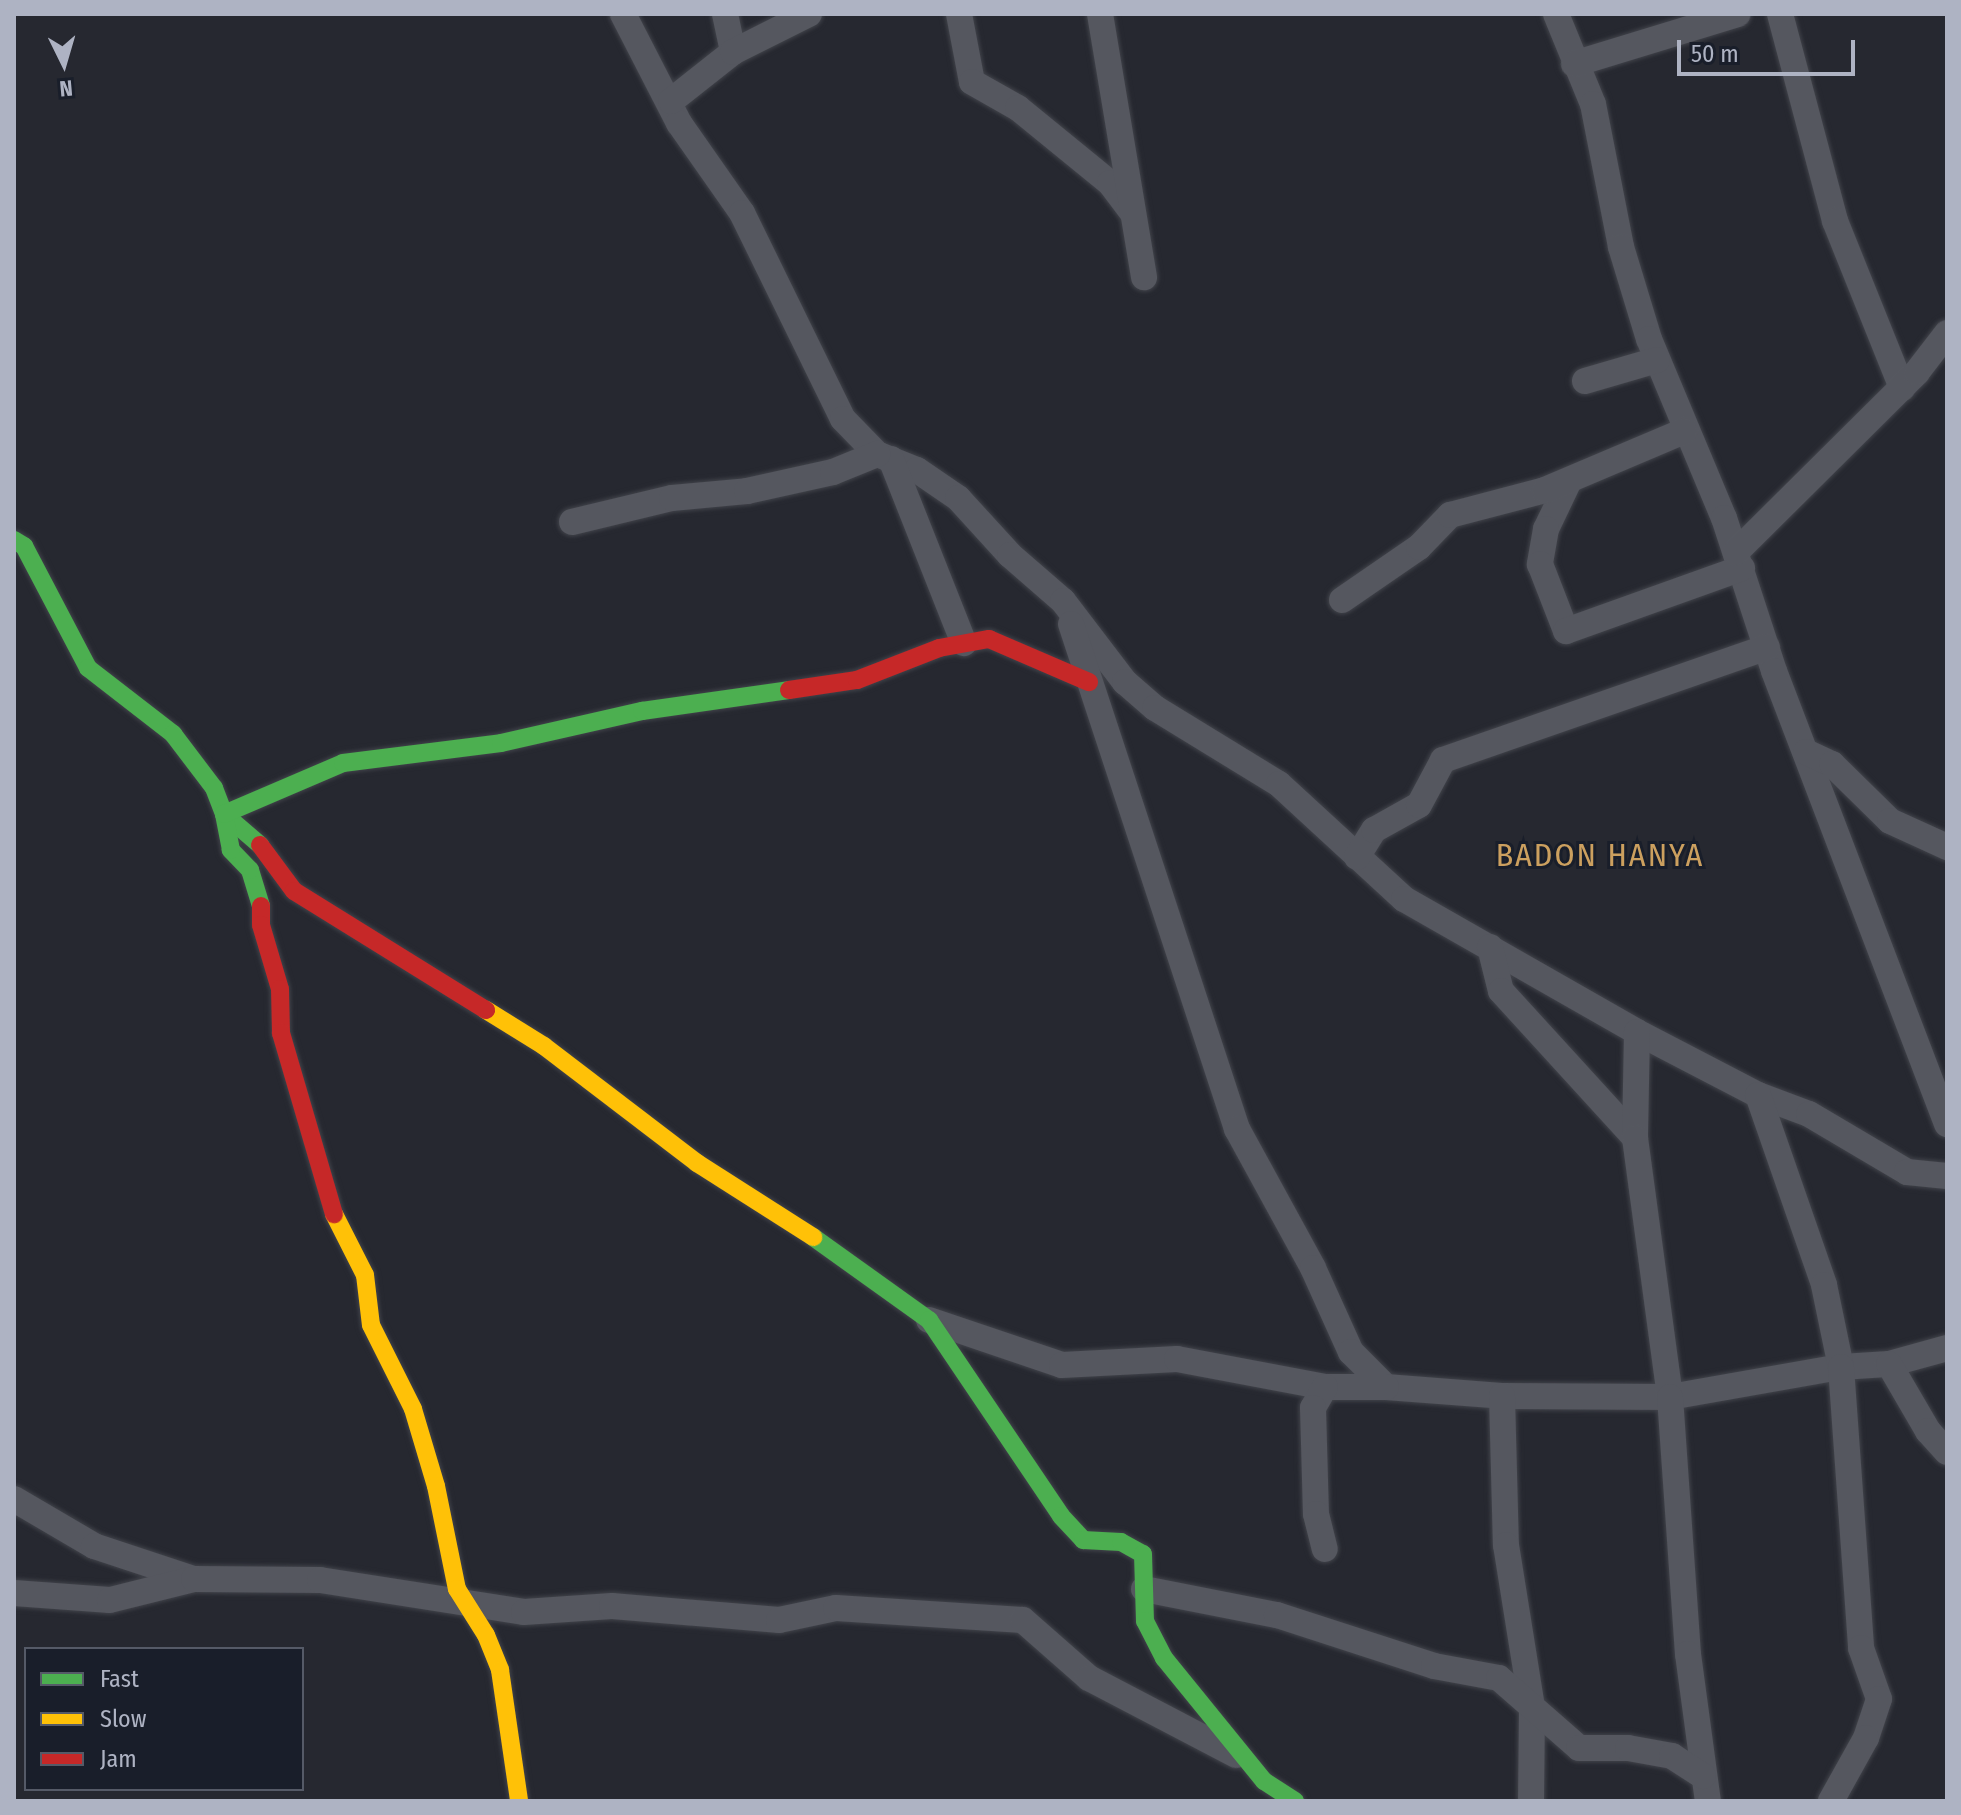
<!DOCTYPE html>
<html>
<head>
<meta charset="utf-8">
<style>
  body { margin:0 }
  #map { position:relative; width:1961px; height:1815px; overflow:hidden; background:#262830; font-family:"Fira Sans Condensed",sans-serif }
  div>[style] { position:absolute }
  .roads { filter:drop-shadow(0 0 2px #41434a) drop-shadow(0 0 2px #41434a) }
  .street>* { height:26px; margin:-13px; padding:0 13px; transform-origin:13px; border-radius:13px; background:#55575f }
  .fast>* { height:18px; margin:-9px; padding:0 9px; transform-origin:9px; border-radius:9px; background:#4caf50 }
  .slow>* { height:18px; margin:-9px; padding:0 9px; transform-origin:9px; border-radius:9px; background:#ffc107 }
  .jam>* { height:18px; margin:-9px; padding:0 9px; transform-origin:9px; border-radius:9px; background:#c62828 }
  span { translate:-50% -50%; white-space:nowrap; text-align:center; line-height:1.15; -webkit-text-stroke:6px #191e2a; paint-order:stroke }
  .quarter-label { font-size:32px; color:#cca05f; letter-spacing:2px }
  .frame { position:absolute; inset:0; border:16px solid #aeb3c3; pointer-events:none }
  .legend { position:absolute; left:24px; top:1647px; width:280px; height:144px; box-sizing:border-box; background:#191e2a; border:2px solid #555a67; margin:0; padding:10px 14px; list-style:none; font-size:24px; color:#aeb3c3 }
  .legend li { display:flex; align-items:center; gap:16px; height:40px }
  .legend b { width:40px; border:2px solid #555a67 }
  .north { position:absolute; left:24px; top:24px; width:80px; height:80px; -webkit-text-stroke:6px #191e2a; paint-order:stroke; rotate:175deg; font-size:22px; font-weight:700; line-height:32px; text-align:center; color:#aeb3c3 }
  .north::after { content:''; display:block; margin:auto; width:28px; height:36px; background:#aeb3c3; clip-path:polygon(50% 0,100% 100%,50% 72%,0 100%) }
  .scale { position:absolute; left:1677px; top:40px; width:178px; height:36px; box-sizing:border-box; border:4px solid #aeb3c3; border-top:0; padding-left:10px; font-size:24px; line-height:28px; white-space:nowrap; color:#aeb3c3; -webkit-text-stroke:6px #191e2a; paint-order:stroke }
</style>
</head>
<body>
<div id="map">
  <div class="roads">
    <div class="street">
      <i style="left:623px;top:14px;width:123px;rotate:62.8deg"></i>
      <i style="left:679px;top:123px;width:110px;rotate:55deg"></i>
      <i style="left:742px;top:213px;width:229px;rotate:63.9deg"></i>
      <i style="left:843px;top:419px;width:49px;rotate:45.8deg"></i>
      <i style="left:877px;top:454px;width:43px;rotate:21.8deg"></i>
      <i style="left:917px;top:470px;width:50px;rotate:34.3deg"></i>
      <i style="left:958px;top:498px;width:77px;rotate:47.6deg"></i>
      <i style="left:1010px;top:555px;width:70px;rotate:41deg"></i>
      <i style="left:1063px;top:601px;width:102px;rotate:52.6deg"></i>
      <i style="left:1125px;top:682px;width:40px;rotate:41deg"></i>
      <i style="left:1155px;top:708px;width:145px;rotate:31.5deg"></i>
      <i style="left:1279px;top:784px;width:170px;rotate:42.6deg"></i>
      <i style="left:1404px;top:899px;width:268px;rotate:29.7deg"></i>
      <i style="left:1637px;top:1032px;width:136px;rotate:27.5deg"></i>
      <i style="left:1758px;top:1095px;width:54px;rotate:20.4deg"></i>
      <i style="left:1809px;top:1114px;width:114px;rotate:30.6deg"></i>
      <i style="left:1907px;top:1172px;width:40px;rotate:5.7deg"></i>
      <i style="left:725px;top:14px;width:39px;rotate:78deg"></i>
      <i style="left:959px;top:14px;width:69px;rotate:79.2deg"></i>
      <i style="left:972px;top:82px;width:53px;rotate:29.5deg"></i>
      <i style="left:1018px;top:108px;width:119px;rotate:39.2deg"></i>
      <i style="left:1110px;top:183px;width:36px;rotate:53deg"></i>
      <i style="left:1100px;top:14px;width:267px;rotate:80.5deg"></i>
      <i style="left:1556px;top:14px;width:97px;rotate:67.7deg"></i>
      <i style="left:1593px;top:104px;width:146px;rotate:78.9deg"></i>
      <i style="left:1621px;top:247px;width:96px;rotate:73.1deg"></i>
      <i style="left:1649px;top:339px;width:194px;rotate:67.3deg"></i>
      <i style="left:1724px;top:518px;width:161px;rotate:71.9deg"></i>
      <i style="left:1774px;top:671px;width:485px;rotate:69.1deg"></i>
      <i style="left:1780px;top:14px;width:214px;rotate:75.1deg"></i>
      <i style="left:1835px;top:221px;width:180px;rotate:68.1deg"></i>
      <i style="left:1574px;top:64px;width:171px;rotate:-17deg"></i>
      <i style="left:671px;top:101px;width:79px;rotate:-38.3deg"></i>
      <i style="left:733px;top:52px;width:85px;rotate:-26.6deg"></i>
      <i style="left:1585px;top:381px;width:75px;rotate:-16.3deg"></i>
      <i style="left:891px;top:459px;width:198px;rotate:68.4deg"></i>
      <i style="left:1569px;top:481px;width:53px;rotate:115.6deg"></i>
      <i style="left:1546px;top:529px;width:36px;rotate:100deg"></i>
      <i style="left:1540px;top:564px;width:72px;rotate:68.8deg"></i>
      <i style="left:1566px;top:631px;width:187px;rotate:-19.7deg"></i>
      <i style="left:572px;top:522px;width:103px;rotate:-13.5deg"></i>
      <i style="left:672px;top:498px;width:75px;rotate:-5.3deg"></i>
      <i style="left:747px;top:491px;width:88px;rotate:-12.5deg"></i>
      <i style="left:833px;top:472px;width:48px;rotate:-22.2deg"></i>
      <i style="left:1736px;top:552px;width:255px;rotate:-44.8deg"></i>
      <i style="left:1917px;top:372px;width:49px;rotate:-52.4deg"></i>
      <i style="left:1342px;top:600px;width:93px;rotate:-34.5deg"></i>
      <i style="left:1419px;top:547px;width:45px;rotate:-45.9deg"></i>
      <i style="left:1450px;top:515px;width:98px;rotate:-14.7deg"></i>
      <i style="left:1545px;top:490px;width:151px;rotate:-23deg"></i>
      <i style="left:1071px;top:624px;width:532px;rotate:71.8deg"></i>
      <i style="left:1237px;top:1129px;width:158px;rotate:61.3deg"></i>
      <i style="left:1313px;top:1268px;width:92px;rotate:65.7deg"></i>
      <i style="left:1351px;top:1352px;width:49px;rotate:45deg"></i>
      <i style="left:1386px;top:1387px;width:116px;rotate:4.4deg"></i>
      <i style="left:1502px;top:1396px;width:168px;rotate:0.3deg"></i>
      <i style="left:1670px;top:1397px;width:174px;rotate:-10deg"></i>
      <i style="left:1841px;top:1367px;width:48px;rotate:-3.6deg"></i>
      <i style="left:1889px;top:1364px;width:60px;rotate:-15.4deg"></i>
      <i style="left:1806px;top:752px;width:29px;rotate:25deg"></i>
      <i style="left:1832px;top:764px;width:81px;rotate:44.5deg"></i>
      <i style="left:1890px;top:821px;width:63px;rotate:24.5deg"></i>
      <i style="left:1357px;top:857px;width:32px;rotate:-58deg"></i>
      <i style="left:1374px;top:830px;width:51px;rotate:-29.1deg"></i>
      <i style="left:1419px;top:805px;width:51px;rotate:-61.9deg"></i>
      <i style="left:1443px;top:760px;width:343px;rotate:-19.2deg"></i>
      <i style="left:1490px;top:947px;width:45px;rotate:76deg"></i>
      <i style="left:1501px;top:991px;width:199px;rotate:47.6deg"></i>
      <i style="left:1637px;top:1032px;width:106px;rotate:91.1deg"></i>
      <i style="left:1635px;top:1138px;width:261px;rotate:82.3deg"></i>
      <i style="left:1670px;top:1397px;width:258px;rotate:86deg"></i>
      <i style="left:1688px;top:1654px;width:148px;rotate:82.3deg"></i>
      <i style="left:1758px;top:1095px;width:201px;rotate:70.8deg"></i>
      <i style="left:1824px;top:1285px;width:84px;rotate:78.3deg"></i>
      <i style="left:1841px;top:1367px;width:282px;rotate:85.9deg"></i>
      <i style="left:1861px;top:1648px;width:54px;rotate:70.6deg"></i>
      <i style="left:1879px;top:1699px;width:41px;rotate:108.4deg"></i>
      <i style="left:1866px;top:1738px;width:72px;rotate:119.1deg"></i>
      <i style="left:929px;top:1320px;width:140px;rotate:18.7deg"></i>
      <i style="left:1062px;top:1365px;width:115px;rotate:-3deg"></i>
      <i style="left:1177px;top:1359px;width:151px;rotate:10.7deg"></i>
      <i style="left:1325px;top:1387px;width:61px"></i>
      <i style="left:1889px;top:1364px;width:78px;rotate:59.8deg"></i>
      <i style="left:1928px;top:1431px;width:28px;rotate:48deg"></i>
      <i style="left:1325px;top:1387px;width:24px;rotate:120deg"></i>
      <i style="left:1313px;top:1408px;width:106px;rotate:88.4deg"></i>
      <i style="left:1316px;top:1514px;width:36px;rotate:76deg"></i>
      <i style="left:1502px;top:1396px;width:149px;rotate:88.5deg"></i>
      <i style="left:1506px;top:1545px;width:165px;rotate:80.9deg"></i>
      <i style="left:1532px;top:1708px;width:93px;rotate:90.6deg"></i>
      <i style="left:14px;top:1499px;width:93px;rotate:30.4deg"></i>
      <i style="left:94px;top:1546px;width:105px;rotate:18.3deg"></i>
      <i style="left:1144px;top:1589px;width:136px;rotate:11.1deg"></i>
      <i style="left:1277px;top:1615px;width:165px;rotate:18deg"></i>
      <i style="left:1434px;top:1666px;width:66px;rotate:10.5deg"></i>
      <i style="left:1499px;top:1678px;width:106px;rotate:41.2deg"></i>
      <i style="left:1579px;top:1748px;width:49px"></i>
      <i style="left:1628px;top:1748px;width:45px;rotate:10.3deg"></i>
      <i style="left:1672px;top:1756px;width:37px;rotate:33deg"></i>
      <i style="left:14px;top:1593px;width:96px;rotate:4.2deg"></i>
      <i style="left:110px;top:1600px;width:87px;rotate:-14deg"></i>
      <i style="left:194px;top:1579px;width:126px;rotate:0.5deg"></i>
      <i style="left:320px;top:1580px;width:206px;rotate:8.9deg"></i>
      <i style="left:524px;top:1612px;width:88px;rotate:-3.9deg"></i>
      <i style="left:612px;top:1606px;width:168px;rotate:4.8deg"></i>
      <i style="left:779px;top:1620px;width:58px;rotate:-11.9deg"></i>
      <i style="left:836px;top:1608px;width:187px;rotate:3.7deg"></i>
      <i style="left:1023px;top:1620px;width:88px;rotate:41.3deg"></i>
      <i style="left:1089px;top:1678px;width:166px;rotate:27.6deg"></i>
    </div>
    <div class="fast">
      <i style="left:14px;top:540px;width:12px;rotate:31deg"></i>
      <i style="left:24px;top:546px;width:138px;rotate:62.3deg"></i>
      <i style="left:88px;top:668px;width:108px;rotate:37.8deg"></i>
      <i style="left:173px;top:734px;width:68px;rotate:52.8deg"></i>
      <i style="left:214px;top:788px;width:28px;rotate:69deg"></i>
      <i style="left:224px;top:814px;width:48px;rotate:40.7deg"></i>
      <i style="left:261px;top:906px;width:38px;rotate:-107deg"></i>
      <i style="left:250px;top:870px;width:28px;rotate:-134deg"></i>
      <i style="left:231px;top:850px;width:37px;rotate:-101deg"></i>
      <i style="left:224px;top:814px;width:129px;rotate:-23.2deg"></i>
      <i style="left:343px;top:763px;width:159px;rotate:-7.2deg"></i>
      <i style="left:501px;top:743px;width:145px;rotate:-12.8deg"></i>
      <i style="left:642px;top:711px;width:148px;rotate:-8.1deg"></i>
      <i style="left:813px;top:1237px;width:143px;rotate:35.6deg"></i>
      <i style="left:929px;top:1320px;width:236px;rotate:56deg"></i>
      <i style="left:1061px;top:1516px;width:33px;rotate:47deg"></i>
      <i style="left:1083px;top:1540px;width:38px;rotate:3deg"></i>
      <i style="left:1121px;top:1542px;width:25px;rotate:29deg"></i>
      <i style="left:1143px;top:1554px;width:67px;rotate:88.3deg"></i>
      <i style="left:1145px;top:1621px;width:42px;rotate:62.8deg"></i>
      <i style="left:1164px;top:1658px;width:159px;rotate:50.9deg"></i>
      <i style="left:1264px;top:1781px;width:37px;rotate:33deg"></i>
    </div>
    <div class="slow">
      <i style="left:486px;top:1010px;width:68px;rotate:31.8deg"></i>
      <i style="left:544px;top:1046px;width:193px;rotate:37.4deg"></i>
      <i style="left:697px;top:1163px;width:138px;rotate:32.5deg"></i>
      <i style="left:334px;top:1214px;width:68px;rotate:63.1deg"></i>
      <i style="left:365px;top:1275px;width:50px;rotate:83.2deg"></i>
      <i style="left:371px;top:1325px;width:94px;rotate:63.4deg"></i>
      <i style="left:413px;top:1409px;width:80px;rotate:73.4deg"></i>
      <i style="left:436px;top:1486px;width:105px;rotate:78.5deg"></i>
      <i style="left:457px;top:1589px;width:54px;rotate:57.8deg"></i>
      <i style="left:486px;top:1635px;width:38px;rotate:68deg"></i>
      <i style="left:500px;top:1670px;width:132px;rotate:81.7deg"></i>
    </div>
    <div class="jam">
      <i style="left:789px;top:690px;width:69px;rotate:-8.4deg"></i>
      <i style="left:857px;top:680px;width:88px;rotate:-21.3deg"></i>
      <i style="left:939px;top:648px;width:51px;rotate:-10.2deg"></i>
      <i style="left:989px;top:639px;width:109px;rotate:23.3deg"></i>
      <i style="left:260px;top:845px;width:57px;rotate:53.5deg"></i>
      <i style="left:294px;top:891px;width:226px;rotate:31.8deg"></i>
      <i style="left:261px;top:906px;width:19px;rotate:90deg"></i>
      <i style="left:261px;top:925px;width:67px;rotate:73.5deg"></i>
      <i style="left:280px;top:989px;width:44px;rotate:88.7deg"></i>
      <i style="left:281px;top:1033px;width:189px;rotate:73.7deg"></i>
    </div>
  </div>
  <div class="quarter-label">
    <span style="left:1600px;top:855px">BADON HANYA</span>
  </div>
  <div class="frame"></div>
  <ul class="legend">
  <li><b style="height:10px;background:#4caf50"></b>Fast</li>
  <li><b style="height:10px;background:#ffc107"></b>Slow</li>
  <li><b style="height:10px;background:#c62828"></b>Jam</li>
  </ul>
  <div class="north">N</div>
  <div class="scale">50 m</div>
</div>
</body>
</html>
